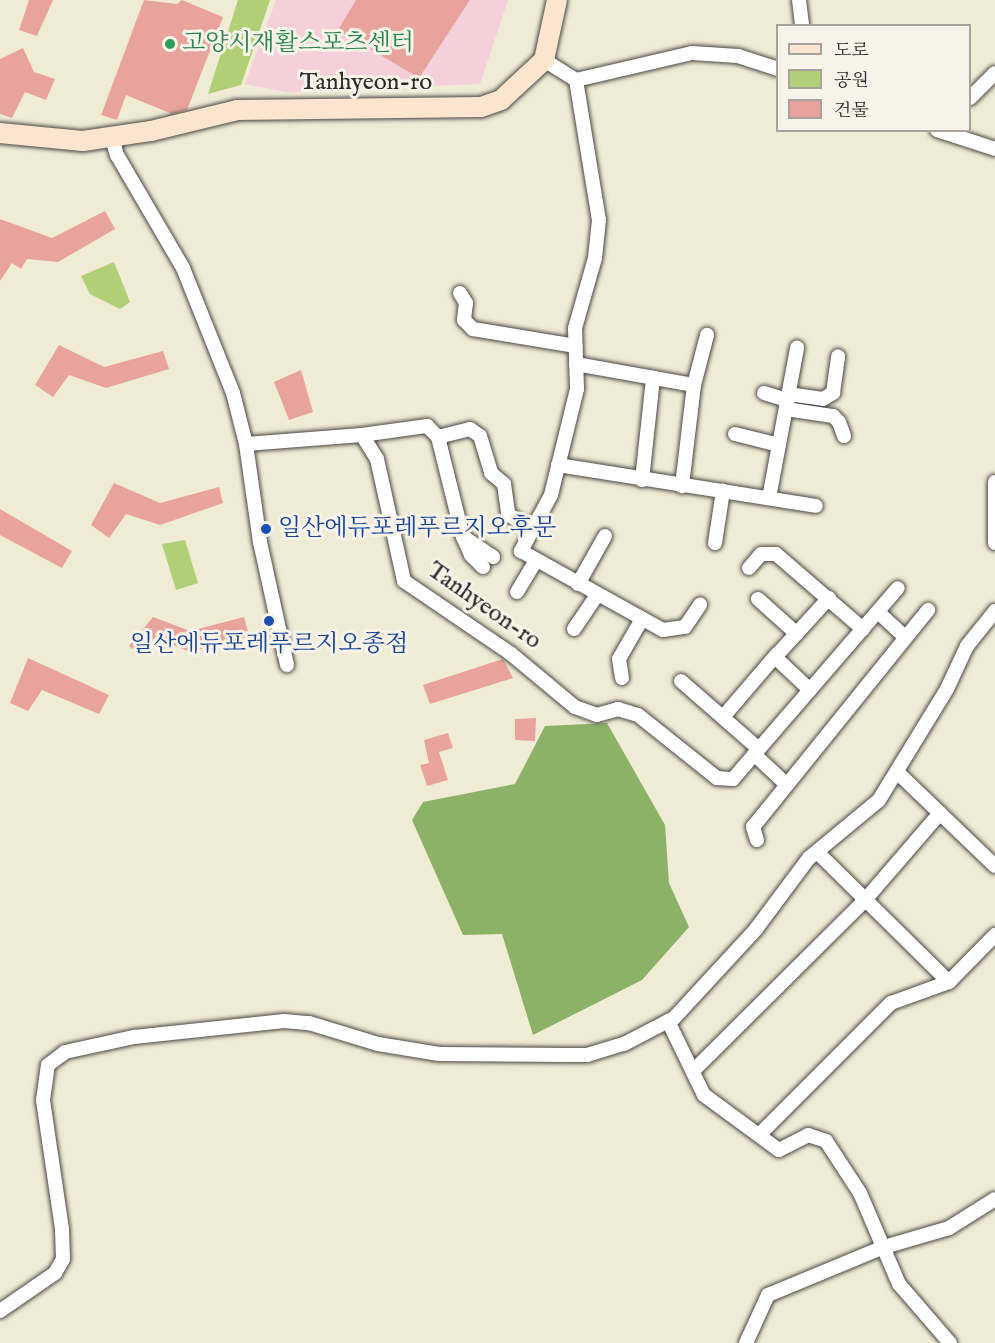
<!DOCTYPE html>
<html>
<head>
<meta charset="utf-8">
<style>
  body { margin:0 }
  #map { position:relative; width:995px; height:1343px; overflow:hidden; background:#f0ebd5; font-family:"IM FELL English","Noto Serif KR",serif }
  div>[style] { position:absolute }
  .built>* { inset:0; background:#f5cfda }
  .green>* { inset:0; background:#b1cf77 }
  .forest>* { inset:0; background:#8cb268 }
  .building>* { inset:0; background:#e8a49c }
  .roads { filter:drop-shadow(0 0 2px #494844) drop-shadow(0 0 2px #494844) }
  .street>* { height:14px; margin:-7px; padding:0 7px; transform-origin:7px; border-radius:7px; background:#fff }
  .secondary>* { height:20px; margin:-10px; padding:0 10px; transform-origin:10px; border-radius:10px; background:#fbe5cf }
  .dots>* { width:16px; height:16px; translate:-50% -50%; box-sizing:border-box; border:3px solid #f7f3e8; border-radius:50% }
  span { translate:-50% -50%; white-space:nowrap; text-align:center; line-height:1.15; -webkit-text-stroke:6px #f7f3e8; paint-order:stroke }
  .leisure-label { font-size:24px; color:#27864d }
  .left { translate:0 -50%; text-align:left }
  .street-label { font-size:24px; color:#2b2b2b }
  .transit-label { font-size:24px; color:#164399 }
  .legend { position:absolute; left:776px; top:24px; width:195px; height:108px; box-sizing:border-box; background:#f7f3e8; border:2px solid #a5a39c; margin:0; padding:8px 10px; list-style:none; font-size:18px; color:#2b2b2b }
  .legend li { display:flex; align-items:center; gap:12px; height:30px }
  .legend b { width:30px; border:2px solid #a5a39c }
</style>
</head>
<body>
<div id="map">
  <div class="built">
    <i style="clip-path:polygon(276px 0,508px 0,480px 84px,286px 92px,245px 84px)"></i>
  </div>
  <div class="green">
    <i style="clip-path:polygon(238px 0,270px 0,241px 85px,208px 94px)"></i>
    <i style="clip-path:polygon(114px 262px,130px 302px,120px 309px,90px 294px,81px 276px)"></i>
    <i style="clip-path:polygon(185px 540px,198px 583px,176px 590px,162px 544px)"></i>
  </div>
  <div class="forest">
    <i style="clip-path:polygon(607px 723px,665px 825px,669px 883px,689px 927px,642px 980px,533px 1035px,502px 934px,463px 935px,412px 820px,423px 802px,515px 784px,545px 726px)"></i>
  </div>
  <div class="building">
    <i style="clip-path:polygon(29px 0,53px 0,37px 36px,19px 30px)"></i>
    <i style="clip-path:polygon(144px 0,177px 4px,182px 0,223px 17px,187px 110px,172px 114px,126px 95px,117px 120px,101px 115px)"></i>
    <i style="clip-path:polygon(356px 0,470px 0,419px 78px,338px 30px)"></i>
    <i style="clip-path:polygon(23px 48px,34px 72px,55px 79px,46px 100px,25px 92px,12px 118px,0 114px,0 59px)"></i>
    <i style="clip-path:polygon(105px 211px,115px 229px,58px 262px,27px 259px,21px 269px,12px 263px,0 281px,0 219px,52px 238px)"></i>
    <i style="clip-path:polygon(59px 345px,104px 367px,163px 351px,169px 369px,106px 388px,69px 375px,53px 397px,35px 385px)"></i>
    <i style="clip-path:polygon(301px 370px,313px 412px,289px 420px,274px 382px)"></i>
    <i style="clip-path:polygon(114px 483px,160px 503px,219px 487px,223px 503px,160px 525px,126px 514px,109px 538px,91px 525px)"></i>
    <i style="clip-path:polygon(0 509px,72px 551px,62px 568px,0 535px)"></i>
    <i style="clip-path:polygon(153px 617px,190px 631px,244px 617px,249px 636px,190px 652px,155px 637px,142px 656px,129px 646px)"></i>
    <i style="clip-path:polygon(28px 658px,109px 695px,99px 714px,42px 690px,28px 711px,10px 703px)"></i>
    <i style="clip-path:polygon(503px 659px,513px 678px,430px 704px,423px 685px)"></i>
    <i style="clip-path:polygon(536px 718px,535px 741px,515px 740px,515px 719px)"></i>
    <i style="clip-path:polygon(448px 733px,453px 748px,439px 752px,448px 780px,427px 786px,420px 765px,429px 763px,424px 740px)"></i>
  </div>
  <div class="roads">
    <div class="street">
      <i style="left:799px;top:0;width:26px;rotate:83deg"></i>
      <i style="left:544px;top:60px;width:38px;rotate:32deg"></i>
      <i style="left:576px;top:80px;width:142px;rotate:80.7deg"></i>
      <i style="left:599px;top:220px;width:38px;rotate:96deg"></i>
      <i style="left:595px;top:258px;width:73px;rotate:105.9deg"></i>
      <i style="left:575px;top:328px;width:61px;rotate:88.1deg"></i>
      <i style="left:577px;top:389px;width:109px;rotate:103.8deg"></i>
      <i style="left:551px;top:495px;width:64px;rotate:118.2deg"></i>
      <i style="left:521px;top:551px;width:162px;rotate:29.1deg"></i>
      <i style="left:663px;top:630px;width:22px;rotate:-8deg"></i>
      <i style="left:685px;top:627px;width:27px;rotate:-56deg"></i>
      <i style="left:576px;top:80px;width:119px;rotate:-13.1deg"></i>
      <i style="left:692px;top:53px;width:46px;rotate:3.7deg"></i>
      <i style="left:738px;top:56px;width:42px;rotate:18deg"></i>
      <i style="left:970px;top:98px;width:35px;rotate:-45deg"></i>
      <i style="left:937px;top:130px;width:61px;rotate:18.1deg"></i>
      <i style="left:112px;top:138px;width:18px;rotate:74deg"></i>
      <i style="left:117px;top:155px;width:131px;rotate:59.7deg"></i>
      <i style="left:183px;top:268px;width:135px;rotate:68.2deg"></i>
      <i style="left:233px;top:393px;width:53px;rotate:75.7deg"></i>
      <i style="left:246px;top:444px;width:99px;rotate:81.9deg"></i>
      <i style="left:260px;top:542px;width:126px;rotate:77.6deg"></i>
      <i style="left:460px;top:293px;width:12px;rotate:59deg"></i>
      <i style="left:466px;top:303px;width:17px;rotate:97deg"></i>
      <i style="left:464px;top:320px;width:13px;rotate:45deg"></i>
      <i style="left:473px;top:329px;width:104px;rotate:9.4deg"></i>
      <i style="left:576px;top:364px;width:120px;rotate:10.1deg"></i>
      <i style="left:694px;top:385px;width:102px;rotate:96.8deg"></i>
      <i style="left:694px;top:385px;width:52px;rotate:-75.4deg"></i>
      <i style="left:764px;top:393px;width:24px;rotate:17deg"></i>
      <i style="left:788px;top:394px;width:35px;rotate:8deg"></i>
      <i style="left:823px;top:399px;width:12px;rotate:-31deg"></i>
      <i style="left:833px;top:393px;width:37px;rotate:-82deg"></i>
      <i style="left:786px;top:409px;width:48px;rotate:8.5deg"></i>
      <i style="left:833px;top:416px;width:8px;rotate:45deg"></i>
      <i style="left:839px;top:422px;width:15px;rotate:70deg"></i>
      <i style="left:735px;top:434px;width:45px;rotate:14deg"></i>
      <i style="left:362px;top:435px;width:66px;rotate:-7.9deg"></i>
      <i style="left:427px;top:426px;width:16px;rotate:45deg"></i>
      <i style="left:438px;top:437px;width:103px;rotate:76deg"></i>
      <i style="left:463px;top:537px;width:20px;rotate:66deg"></i>
      <i style="left:471px;top:555px;width:17px;rotate:45deg"></i>
      <i style="left:438px;top:437px;width:33px;rotate:-14deg"></i>
      <i style="left:470px;top:429px;width:12px;rotate:35deg"></i>
      <i style="left:480px;top:436px;width:39px;rotate:73deg"></i>
      <i style="left:491px;top:473px;width:17px;rotate:40deg"></i>
      <i style="left:504px;top:484px;width:30px;rotate:82deg"></i>
      <i style="left:508px;top:514px;width:14px;rotate:34deg"></i>
      <i style="left:246px;top:444px;width:116px;rotate:-4.4deg"></i>
      <i style="left:362px;top:435px;width:28px;rotate:58deg"></i>
      <i style="left:377px;top:459px;width:125px;rotate:77.5deg"></i>
      <i style="left:404px;top:581px;width:128px;rotate:34.2deg"></i>
      <i style="left:510px;top:653px;width:85px;rotate:39.7deg"></i>
      <i style="left:575px;top:707px;width:23px;rotate:20deg"></i>
      <i style="left:597px;top:715px;width:22px;rotate:-16deg"></i>
      <i style="left:618px;top:709px;width:21px;rotate:17deg"></i>
      <i style="left:638px;top:715px;width:101px;rotate:38.6deg"></i>
      <i style="left:717px;top:778px;width:16px;rotate:4deg"></i>
      <i style="left:733px;top:779px;width:252px;rotate:-49.2deg"></i>
      <i style="left:558px;top:465px;width:261px;rotate:9deg"></i>
      <i style="left:642px;top:480px;width:103px;rotate:-83.8deg"></i>
      <i style="left:995px;top:482px;width:61px;rotate:90deg"></i>
      <i style="left:769px;top:498px;width:153px;rotate:-79.4deg"></i>
      <i style="left:465px;top:538px;width:34px;rotate:34deg"></i>
      <i style="left:715px;top:543px;width:53px;rotate:-81.3deg"></i>
      <i style="left:749px;top:568px;width:18px;rotate:-49deg"></i>
      <i style="left:761px;top:554px;width:15px"></i>
      <i style="left:776px;top:554px;width:115px;rotate:40.8deg"></i>
      <i style="left:578px;top:584px;width:55px;rotate:-60.6deg"></i>
      <i style="left:517px;top:592px;width:37px;rotate:-59deg"></i>
      <i style="left:758px;top:599px;width:52px;rotate:41.9deg"></i>
      <i style="left:878px;top:612px;width:37px;rotate:43deg"></i>
      <i style="left:574px;top:629px;width:41px;rotate:-55.9deg"></i>
      <i style="left:622px;top:678px;width:19px;rotate:-99deg"></i>
      <i style="left:619px;top:659px;width:46px;rotate:-60.1deg"></i>
      <i style="left:681px;top:681px;width:103px;rotate:41.1deg"></i>
      <i style="left:810px;top:690px;width:48px;rotate:-136.7deg"></i>
      <i style="left:775px;top:657px;width:80px;rotate:-47.5deg"></i>
      <i style="left:723px;top:717px;width:83px;rotate:-49.4deg"></i>
      <i style="left:754px;top:754px;width:44px;rotate:43.2deg"></i>
      <i style="left:897px;top:772px;width:136px;rotate:43.8deg"></i>
      <i style="left:757px;top:840px;width:14px;rotate:-107deg"></i>
      <i style="left:753px;top:827px;width:279px;rotate:-51.1deg"></i>
      <i style="left:817px;top:852px;width:185px;rotate:44.6deg"></i>
      <i style="left:668px;top:1021px;width:82px;rotate:64.1deg"></i>
      <i style="left:704px;top:1095px;width:93px;rotate:36.3deg"></i>
      <i style="left:779px;top:1150px;width:33px;rotate:-27deg"></i>
      <i style="left:808px;top:1135px;width:19px;rotate:18deg"></i>
      <i style="left:826px;top:1141px;width:62px;rotate:56.8deg"></i>
      <i style="left:860px;top:1193px;width:99px;rotate:66.8deg"></i>
      <i style="left:899px;top:1284px;width:78px;rotate:49.2deg"></i>
      <i style="left:693px;top:1071px;width:243px;rotate:-44.8deg"></i>
      <i style="left:865px;top:900px;width:115px;rotate:-49.2deg"></i>
      <i style="left:759px;top:1135px;width:187px;rotate:-45deg"></i>
      <i style="left:891px;top:1003px;width:62px;rotate:-19.9deg"></i>
      <i style="left:949px;top:982px;width:66px;rotate:-45.6deg"></i>
      <i style="left:0;top:1311px;width:67px;rotate:-34.6deg"></i>
      <i style="left:55px;top:1273px;width:16px;rotate:-60deg"></i>
      <i style="left:63px;top:1259px;width:30px;rotate:-92deg"></i>
      <i style="left:62px;top:1229px;width:130px;rotate:-98.4deg"></i>
      <i style="left:43px;top:1100px;width:35px;rotate:-82deg"></i>
      <i style="left:48px;top:1065px;width:21px;rotate:-37deg"></i>
      <i style="left:65px;top:1052px;width:71px;rotate:-12.3deg"></i>
      <i style="left:134px;top:1037px;width:151px;rotate:-6.1deg"></i>
      <i style="left:284px;top:1021px;width:25px;rotate:5deg"></i>
      <i style="left:309px;top:1023px;width:72px;rotate:16.9deg"></i>
      <i style="left:378px;top:1044px;width:62px;rotate:9.3deg"></i>
      <i style="left:439px;top:1054px;width:148px;rotate:0.4deg"></i>
      <i style="left:587px;top:1055px;width:39px;rotate:-17deg"></i>
      <i style="left:624px;top:1044px;width:56px;rotate:-27.5deg"></i>
      <i style="left:674px;top:1018px;width:121px;rotate:-47.3deg"></i>
      <i style="left:756px;top:929px;width:89px;rotate:-53.3deg"></i>
      <i style="left:809px;top:858px;width:91px;rotate:-39.6deg"></i>
      <i style="left:879px;top:800px;width:130px;rotate:-58.5deg"></i>
      <i style="left:947px;top:689px;width:47px;rotate:-65.1deg"></i>
      <i style="left:967px;top:646px;width:45px;rotate:-51.3deg"></i>
      <i style="left:746px;top:1343px;width:53px;rotate:-65.4deg"></i>
      <i style="left:768px;top:1295px;width:126px;rotate:-22.5deg"></i>
      <i style="left:884px;top:1247px;width:68px;rotate:-16.3deg"></i>
      <i style="left:949px;top:1228px;width:54px;rotate:-32.2deg"></i>
    </div>
    <div class="secondary">
      <i style="left:0;top:133px;width:83px;rotate:5.5deg"></i>
      <i style="left:83px;top:141px;width:69px;rotate:-8.4deg"></i>
      <i style="left:151px;top:131px;width:89px;rotate:-13.7deg"></i>
      <i style="left:237px;top:110px;width:244px;rotate:-0.7deg"></i>
      <i style="left:481px;top:107px;width:21px;rotate:-19deg"></i>
      <i style="left:501px;top:100px;width:59px;rotate:-42.9deg"></i>
      <i style="left:544px;top:60px;width:61px;rotate:-77.8deg"></i>
    </div>
  </div>
  <div class="dots">
    <i style="left:170px;top:44px;background:#2e9e5b"></i>
    <i style="left:266px;top:529px;background:#1a4fb4"></i>
    <i style="left:269px;top:621px;background:#1a4fb4"></i>
  </div>
  <div class="leisure-label">
    <span class="left" style="left:182px;top:44px">고양시재활스포츠센터</span>
  </div>
  <div class="street-label">
    <span style="left:366px;top:83px">Tanhyeon-ro</span>
    <span style="left:484px;top:606px;rotate:35deg">Tanhyeon-ro</span>
  </div>
  <div class="transit-label">
    <span class="left" style="left:278px;top:529px">일산에듀포레푸르지오후문</span>
    <span style="left:269px;top:645px">일산에듀포레푸르지오종점</span>
  </div>
  <ul class="legend">
  <li><b style="height:8px;background:#fbe5cf"></b>도로</li>
  <li><b style="height:16px;background:#b1cf77"></b>공원</li>
  <li><b style="height:16px;background:#e8a49c"></b>건물</li>
  </ul>
</div>
</body>
</html>
